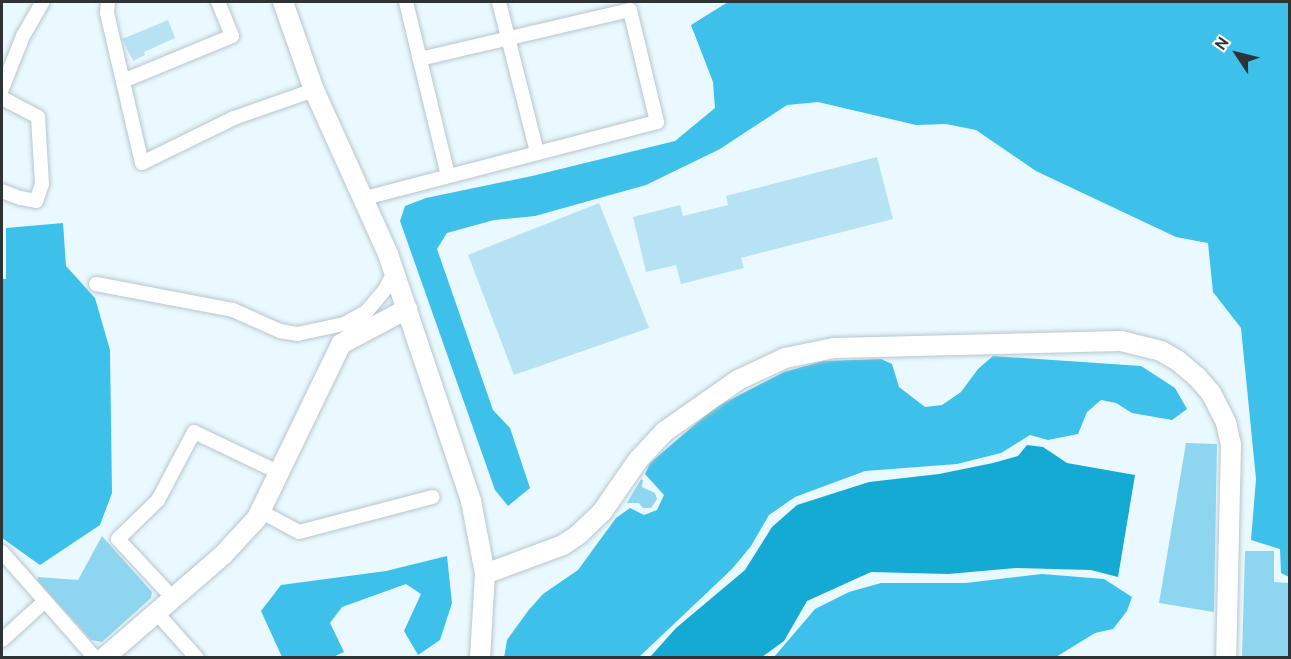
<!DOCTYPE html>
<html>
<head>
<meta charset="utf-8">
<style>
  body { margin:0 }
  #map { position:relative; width:1291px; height:659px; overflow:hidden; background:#e9f9ff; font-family:Cabin,sans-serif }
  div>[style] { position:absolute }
  .green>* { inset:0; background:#8ed5f0 }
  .forest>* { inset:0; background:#3dc0ea }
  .water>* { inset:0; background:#15aad3 }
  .building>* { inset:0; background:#b7e2f3 }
  .roads { filter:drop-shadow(0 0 2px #b7c6cc) drop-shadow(0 0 2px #b7c6cc) }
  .street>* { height:14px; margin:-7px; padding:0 7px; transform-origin:7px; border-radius:7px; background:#fff }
  .secondary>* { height:20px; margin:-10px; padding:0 10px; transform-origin:10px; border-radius:10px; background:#fff }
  span { translate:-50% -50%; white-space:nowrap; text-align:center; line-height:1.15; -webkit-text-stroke:5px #fff; paint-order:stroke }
  .frame { position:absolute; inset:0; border:3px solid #2e3436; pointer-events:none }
  .north { position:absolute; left:1207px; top:24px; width:60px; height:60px; -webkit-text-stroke:4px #fff; paint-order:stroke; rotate:305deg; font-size:16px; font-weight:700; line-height:24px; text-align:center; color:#2e3436 }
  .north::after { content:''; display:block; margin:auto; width:21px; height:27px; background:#2e3436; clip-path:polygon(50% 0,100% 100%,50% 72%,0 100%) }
</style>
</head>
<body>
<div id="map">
  <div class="green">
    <i style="clip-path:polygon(1186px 443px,1217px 444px,1214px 612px,1159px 603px)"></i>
    <i style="clip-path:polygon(641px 479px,643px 480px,642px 487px,655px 493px,657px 499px,651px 508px,643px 508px,639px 503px,627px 503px)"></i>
    <i style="clip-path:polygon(102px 536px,152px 592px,151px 598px,102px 642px,91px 640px,37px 580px,38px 577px,78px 580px)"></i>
    <i style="clip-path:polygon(1245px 551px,1274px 551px,1274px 582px,1289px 583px,1289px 657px,1242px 657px)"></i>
  </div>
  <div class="forest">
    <i style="clip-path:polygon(728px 2px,1289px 2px,1289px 577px,1281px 573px,1280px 549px,1251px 540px,1256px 479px,1241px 328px,1213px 292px,1208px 243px,1176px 237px,1036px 171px,976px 130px,946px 124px,916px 125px,818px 102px,787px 105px,720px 149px,646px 185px,535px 216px,494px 220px,447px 233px,437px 249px,493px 410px,510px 428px,530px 488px,508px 506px,495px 490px,400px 221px,405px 206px,426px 198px,532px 176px,675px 141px,715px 108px,713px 82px,691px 25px)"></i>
    <i style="clip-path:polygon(63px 223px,66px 266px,95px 298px,110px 350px,112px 493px,100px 525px,40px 565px,2px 538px,2px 279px,6px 279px,6px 228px)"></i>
    <i style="clip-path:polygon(993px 356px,1141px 366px,1175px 388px,1187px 409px,1172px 420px,1132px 413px,1116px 403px,1101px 400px,1087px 412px,1078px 434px,1048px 440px,1030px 435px,1001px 453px,957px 464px,865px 471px,795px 497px,769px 515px,751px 546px,732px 569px,639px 657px,504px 658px,507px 640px,528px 611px,543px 594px,578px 570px,616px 518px,630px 508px,644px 515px,657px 510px,664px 495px,645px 474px,650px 463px,714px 408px,784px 372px,823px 361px,881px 359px,892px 364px,899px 387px,925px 407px,942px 405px,961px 392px,978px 369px)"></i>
    <i style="clip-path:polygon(447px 556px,452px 603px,440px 640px,418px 655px,404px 631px,421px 594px,406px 584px,342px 607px,330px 623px,344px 652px,333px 657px,282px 657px,261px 611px,281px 585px,386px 571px)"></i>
    <i style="clip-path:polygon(1042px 574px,1104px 579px,1132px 597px,1127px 611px,1113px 629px,1095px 633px,1056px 657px,774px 657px,815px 609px,849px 592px,881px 583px,966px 583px)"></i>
  </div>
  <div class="water">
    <i style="clip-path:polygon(1027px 445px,1043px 447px,1067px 463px,1135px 475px,1118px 577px,1091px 570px,1016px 568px,948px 574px,871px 572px,807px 601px,784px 641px,762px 657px,650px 657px,676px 628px,745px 570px,772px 527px,797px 505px,869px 482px,939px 474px,993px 463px,1018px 456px)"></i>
  </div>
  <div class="building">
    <i style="clip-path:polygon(168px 20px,175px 38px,144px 52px,145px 55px,133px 61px,122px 39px)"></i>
    <i style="clip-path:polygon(877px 157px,893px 219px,741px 258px,744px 268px,681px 284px,676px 265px,646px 272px,633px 217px,680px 205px,683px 216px,728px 205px,726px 196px)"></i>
    <i style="clip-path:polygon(599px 203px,649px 328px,514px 375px,468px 255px)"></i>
  </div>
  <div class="roads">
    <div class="street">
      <i style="left:108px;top:2px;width:11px;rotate:95deg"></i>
      <i style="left:107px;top:13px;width:154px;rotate:76.9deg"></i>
      <i style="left:142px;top:163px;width:102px;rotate:-26.1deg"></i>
      <i style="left:234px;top:118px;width:85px;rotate:-19.3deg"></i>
      <i style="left:406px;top:2px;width:178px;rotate:76.4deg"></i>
      <i style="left:499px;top:2px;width:155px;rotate:75.8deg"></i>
      <i style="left:123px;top:81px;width:118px;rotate:-22.4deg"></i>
      <i style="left:232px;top:36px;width:37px;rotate:-112deg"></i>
      <i style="left:2px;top:89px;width:57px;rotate:-68.4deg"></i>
      <i style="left:23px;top:36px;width:39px;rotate:-60deg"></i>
      <i style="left:2px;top:98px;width:41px;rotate:27.8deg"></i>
      <i style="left:38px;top:117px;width:67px;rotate:86.6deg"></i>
      <i style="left:42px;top:184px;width:18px;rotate:109deg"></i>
      <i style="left:36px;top:201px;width:16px;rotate:-169deg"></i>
      <i style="left:20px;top:198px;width:19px;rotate:-159deg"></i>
      <i style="left:365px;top:198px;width:302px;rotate:-14.6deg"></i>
      <i style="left:657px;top:122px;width:115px;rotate:-103.6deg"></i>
      <i style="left:630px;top:10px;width:216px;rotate:166.9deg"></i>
      <i style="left:96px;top:284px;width:139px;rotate:10.7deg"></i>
      <i style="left:233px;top:310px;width:51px;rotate:24.1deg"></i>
      <i style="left:280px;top:331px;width:17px;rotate:10deg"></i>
      <i style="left:297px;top:334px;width:48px;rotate:-12deg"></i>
      <i style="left:344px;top:324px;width:26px;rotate:-29deg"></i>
      <i style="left:367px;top:311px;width:30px;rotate:-50deg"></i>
      <i style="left:386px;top:288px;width:18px;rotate:-63deg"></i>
      <i style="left:260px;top:511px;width:44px;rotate:28.3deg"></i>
      <i style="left:299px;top:532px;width:138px;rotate:-14.7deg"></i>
      <i style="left:2px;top:552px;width:141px;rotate:48.7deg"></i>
      <i style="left:172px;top:597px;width:79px;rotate:-133deg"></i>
      <i style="left:118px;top:539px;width:56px;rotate:-44.3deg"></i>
      <i style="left:158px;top:500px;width:77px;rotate:-62.1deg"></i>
      <i style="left:194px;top:432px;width:95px;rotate:25.5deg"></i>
      <i style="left:156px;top:612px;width:62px;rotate:48.3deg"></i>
      <i style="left:2px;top:640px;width:58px;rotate:-42.2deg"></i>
    </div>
    <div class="secondary">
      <i style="left:283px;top:2px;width:93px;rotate:70.6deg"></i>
      <i style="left:314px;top:90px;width:180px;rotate:65.7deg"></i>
      <i style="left:388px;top:254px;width:261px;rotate:71.4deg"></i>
      <i style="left:471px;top:501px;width:74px;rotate:79.1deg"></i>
      <i style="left:485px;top:574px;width:84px;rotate:93.4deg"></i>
      <i style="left:485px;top:574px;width:83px;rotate:-20.4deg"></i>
      <i style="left:563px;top:545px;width:18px;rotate:-34deg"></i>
      <i style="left:578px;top:535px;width:33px;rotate:-44deg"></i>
      <i style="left:602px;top:512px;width:63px;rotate:-55.3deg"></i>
      <i style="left:638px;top:460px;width:38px;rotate:-47deg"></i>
      <i style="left:664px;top:432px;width:90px;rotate:-35.1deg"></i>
      <i style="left:738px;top:380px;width:52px;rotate:-25.1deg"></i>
      <i style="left:785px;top:358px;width:50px;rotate:-11.5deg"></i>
      <i style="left:834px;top:348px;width:287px;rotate:-1.4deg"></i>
      <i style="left:1121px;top:341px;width:41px;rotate:14deg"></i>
      <i style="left:1161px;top:351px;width:20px;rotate:30deg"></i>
      <i style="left:1178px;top:361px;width:25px;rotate:40deg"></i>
      <i style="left:1197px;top:377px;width:21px;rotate:49deg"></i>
      <i style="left:1211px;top:393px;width:34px;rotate:63deg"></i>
      <i style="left:1226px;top:423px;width:23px;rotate:77deg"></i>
      <i style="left:1231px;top:445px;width:213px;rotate:91.3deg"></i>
      <i style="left:104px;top:658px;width:157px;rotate:-40.9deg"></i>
      <i style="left:223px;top:555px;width:50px;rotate:-47.4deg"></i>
      <i style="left:257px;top:518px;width:193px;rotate:-64.2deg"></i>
      <i style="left:341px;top:344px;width:75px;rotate:-27.9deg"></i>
    </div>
  </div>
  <div class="frame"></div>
  <div class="north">N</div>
</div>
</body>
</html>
